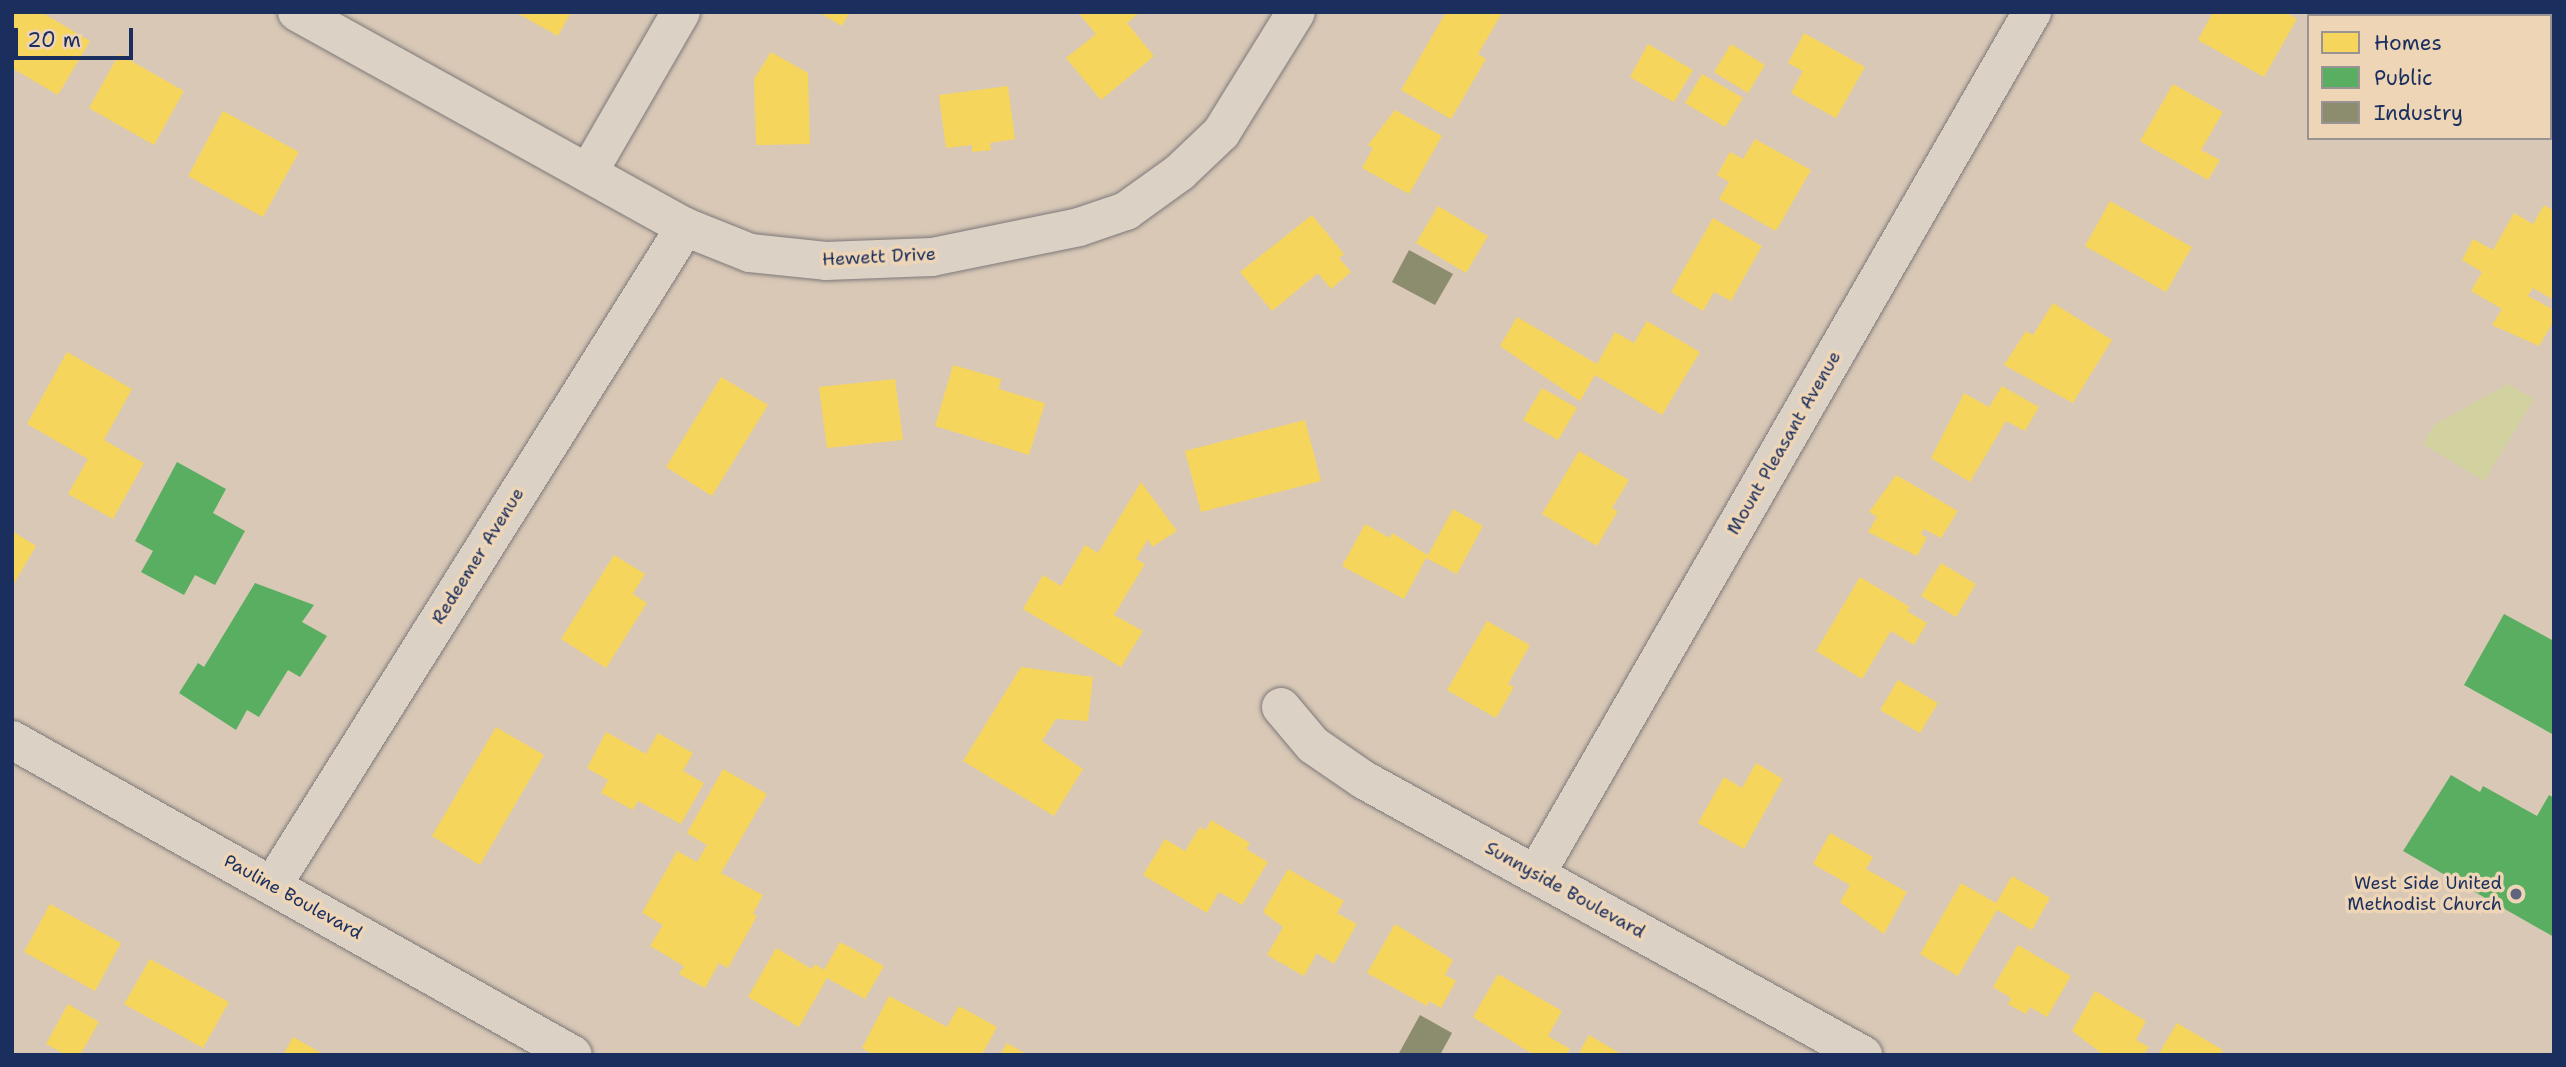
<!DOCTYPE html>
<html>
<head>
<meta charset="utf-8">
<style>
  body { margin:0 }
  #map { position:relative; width:2566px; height:1067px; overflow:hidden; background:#d9c8b6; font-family:"Shantell Sans",sans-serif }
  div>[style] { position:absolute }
  .green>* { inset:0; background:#d1d2a0 }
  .homes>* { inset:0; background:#f6d55c }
  .public>* { inset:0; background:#5aae61 }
  .industry>* { inset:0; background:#8c8c6e }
  .roads { filter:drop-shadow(0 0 2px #7d797a) drop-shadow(0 0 2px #7d797a) }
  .street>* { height:38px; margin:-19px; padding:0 19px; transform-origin:19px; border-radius:19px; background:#dcd1c5 }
  .secondary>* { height:38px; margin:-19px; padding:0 19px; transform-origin:19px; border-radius:19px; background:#dcd1c5 }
  .dots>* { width:19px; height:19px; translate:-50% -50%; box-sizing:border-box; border:4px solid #eed5b6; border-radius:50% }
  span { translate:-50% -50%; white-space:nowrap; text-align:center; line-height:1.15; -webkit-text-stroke:7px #eed5b6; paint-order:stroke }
  .street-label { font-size:18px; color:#1b2f5e }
  .poi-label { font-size:18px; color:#1b2f5e }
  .right { translate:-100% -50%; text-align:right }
  .frame { position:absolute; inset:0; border:14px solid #1b2f5e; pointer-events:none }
  .legend { position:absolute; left:2307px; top:14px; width:245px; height:126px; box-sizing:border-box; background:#eed5b6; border:2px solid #9a9393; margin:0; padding:9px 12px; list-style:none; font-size:21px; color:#1b2f5e }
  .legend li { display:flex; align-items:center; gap:14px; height:35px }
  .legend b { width:35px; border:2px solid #9a9393 }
  .scale { position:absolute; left:14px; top:28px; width:119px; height:32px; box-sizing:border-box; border:4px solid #1b2f5e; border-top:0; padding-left:9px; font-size:21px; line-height:24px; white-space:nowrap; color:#1b2f5e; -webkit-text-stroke:5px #eed5b6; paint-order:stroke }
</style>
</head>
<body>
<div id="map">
  <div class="green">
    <i style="clip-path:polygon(2508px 384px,2534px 399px,2484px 481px,2423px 444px,2434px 425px)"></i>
  </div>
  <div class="homes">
    <i style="clip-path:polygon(12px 12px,41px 12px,90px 41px,58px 95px,12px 68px)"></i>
    <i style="clip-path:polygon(515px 12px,571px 12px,558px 36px)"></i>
    <i style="clip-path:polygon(818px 12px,850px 12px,842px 26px)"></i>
    <i style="clip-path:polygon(1078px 12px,1140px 12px,1127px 23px,1154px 56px,1101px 100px,1066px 58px,1096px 34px)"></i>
    <i style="clip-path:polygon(1446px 12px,1502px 13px,1478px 54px,1486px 59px,1451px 119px,1401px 90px)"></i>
    <i style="clip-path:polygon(2213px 12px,2285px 12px,2297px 19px,2264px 77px,2198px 40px)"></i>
    <i style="clip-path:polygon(1804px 33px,1865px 67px,1836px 118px,1791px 93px,1803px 71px,1788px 63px)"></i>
    <i style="clip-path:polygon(1648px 44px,1693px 70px,1674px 102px,1630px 77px)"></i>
    <i style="clip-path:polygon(1731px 44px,1765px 65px,1748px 93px,1714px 72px)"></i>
    <i style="clip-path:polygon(771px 52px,808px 73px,810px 144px,756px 145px,754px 79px)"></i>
    <i style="clip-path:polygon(119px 54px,184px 91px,154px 145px,89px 108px)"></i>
    <i style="clip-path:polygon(1702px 74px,1743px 98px,1725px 127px,1685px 103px)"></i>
    <i style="clip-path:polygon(2173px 84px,2223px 112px,2201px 150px,2220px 160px,2208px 180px,2140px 141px)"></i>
    <i style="clip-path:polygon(1008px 86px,1015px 139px,990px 143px,991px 150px,972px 152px,972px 145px,946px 148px,939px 95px)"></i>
    <i style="clip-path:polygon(1395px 110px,1442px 136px,1409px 194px,1362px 168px,1373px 148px,1368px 145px)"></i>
    <i style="clip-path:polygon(223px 111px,299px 152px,263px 217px,188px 176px)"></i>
    <i style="clip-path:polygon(1755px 139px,1811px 170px,1776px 231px,1719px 199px,1729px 182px,1717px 175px,1730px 152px,1743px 159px)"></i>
    <i style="clip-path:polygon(2110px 201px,2192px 247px,2166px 292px,2085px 246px)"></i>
    <i style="clip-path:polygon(2544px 205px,2554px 211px,2554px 300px,2533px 288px,2528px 296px,2554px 310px,2554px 321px,2539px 346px,2492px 325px,2502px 309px,2471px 291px,2482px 272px,2462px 260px,2473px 239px,2493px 250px,2514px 213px,2533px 224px)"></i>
    <i style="clip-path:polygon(1438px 206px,1488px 236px,1466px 273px,1416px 243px)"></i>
    <i style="clip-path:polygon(1312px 215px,1344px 254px,1339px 258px,1351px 272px,1331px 289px,1318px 273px,1272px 311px,1240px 272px)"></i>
    <i style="clip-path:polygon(1713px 218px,1762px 246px,1731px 301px,1714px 292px,1703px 311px,1671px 292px)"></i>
    <i style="clip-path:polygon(2053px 303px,2112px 340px,2073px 403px,2004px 365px,2026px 331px,2033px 335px)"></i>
    <i style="clip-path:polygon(1517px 317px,1597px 364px,1615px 332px,1634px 343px,1647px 321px,1700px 352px,1662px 415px,1595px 375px,1580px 401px,1500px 346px)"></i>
    <i style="clip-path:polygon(67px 352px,132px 389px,104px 440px,144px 463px,113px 519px,68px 494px,88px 459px,27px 424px)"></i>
    <i style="clip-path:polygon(953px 365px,1001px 379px,999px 389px,1045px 403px,1029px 455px,935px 426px)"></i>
    <i style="clip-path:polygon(721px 377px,768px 405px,712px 496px,666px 467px)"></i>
    <i style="clip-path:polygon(895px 379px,903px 440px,827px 448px,819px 387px)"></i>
    <i style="clip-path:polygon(2002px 386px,2039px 407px,2025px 431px,2006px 421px,1970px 482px,1931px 458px,1964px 393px,1989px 407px)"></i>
    <i style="clip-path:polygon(1542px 388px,1577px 408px,1558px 440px,1523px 420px)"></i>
    <i style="clip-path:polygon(1305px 420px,1321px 481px,1201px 512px,1185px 451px)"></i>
    <i style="clip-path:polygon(1579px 451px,1629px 480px,1612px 508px,1618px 511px,1597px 546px,1542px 514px)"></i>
    <i style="clip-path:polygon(1896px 475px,1958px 511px,1941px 538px,1924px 529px,1921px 534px,1927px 538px,1917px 556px,1868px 532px,1877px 517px,1869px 512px)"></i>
    <i style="clip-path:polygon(1141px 482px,1177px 531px,1152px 547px,1148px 539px,1136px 559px,1145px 564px,1114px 615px,1143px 631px,1121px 667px,1023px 609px,1043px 575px,1061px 586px,1085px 545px,1098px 553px)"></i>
    <i style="clip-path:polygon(1453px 509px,1483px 526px,1457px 574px,1426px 558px,1404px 599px,1342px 566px,1365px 524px,1390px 538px,1392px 533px,1428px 555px)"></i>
    <i style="clip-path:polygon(12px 531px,36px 546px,12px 587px)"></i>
    <i style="clip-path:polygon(614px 555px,645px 574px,633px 594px,647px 603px,606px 668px,561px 639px)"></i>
    <i style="clip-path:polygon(1941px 563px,1976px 584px,1956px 617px,1921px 596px)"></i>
    <i style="clip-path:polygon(1860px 577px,1910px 607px,1907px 611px,1927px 623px,1914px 645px,1891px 631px,1862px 679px,1816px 651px)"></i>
    <i style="clip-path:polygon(1487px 621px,1530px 645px,1508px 684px,1514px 687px,1496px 718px,1447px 690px)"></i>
    <i style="clip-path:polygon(1021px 667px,1093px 677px,1088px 721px,1056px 719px,1042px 741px,1083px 769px,1054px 816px,963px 761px)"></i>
    <i style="clip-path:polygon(1898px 680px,1938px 703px,1920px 733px,1880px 710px)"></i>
    <i style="clip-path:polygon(496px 727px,544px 755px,480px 865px,432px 836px)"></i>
    <i style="clip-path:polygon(606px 732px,646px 754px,658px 733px,693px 753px,683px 771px,704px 783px,681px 824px,638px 801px,633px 810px,601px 793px,608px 780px,587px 768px)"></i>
    <i style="clip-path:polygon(1756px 763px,1783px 779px,1744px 849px,1698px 823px,1724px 777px,1742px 788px)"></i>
    <i style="clip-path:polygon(723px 769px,767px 794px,721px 873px,763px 895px,753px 914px,757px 916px,728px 968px,719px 963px,705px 988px,679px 974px,684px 966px,650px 946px,663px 925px,642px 913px,677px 851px,697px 862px,707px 845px,687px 833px)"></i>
    <i style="clip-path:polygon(1211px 820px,1250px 843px,1246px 849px,1268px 862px,1242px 905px,1219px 892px,1207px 913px,1143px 875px,1165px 839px,1185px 851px,1200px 827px,1206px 830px)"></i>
    <i style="clip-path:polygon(1830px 833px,1873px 857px,1866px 869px,1907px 892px,1884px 934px,1840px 902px,1850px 885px,1813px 864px)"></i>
    <i style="clip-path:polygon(1288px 869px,1344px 901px,1337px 913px,1357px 924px,1334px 964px,1317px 953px,1304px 976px,1267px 955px,1283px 927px,1263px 912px)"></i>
    <i style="clip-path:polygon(2012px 876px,2050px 898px,2032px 930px,1997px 910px,1958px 976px,1920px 954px,1961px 883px,1996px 903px)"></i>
    <i style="clip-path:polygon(50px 904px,121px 943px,95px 991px,24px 952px)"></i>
    <i style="clip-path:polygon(1395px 924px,1453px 960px,1445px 975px,1456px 981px,1441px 1008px,1429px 1001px,1427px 1006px,1367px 973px)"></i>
    <i style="clip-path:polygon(840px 942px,884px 966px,865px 999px,827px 978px,799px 1027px,748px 997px,776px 948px,812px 969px,815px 964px,824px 970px)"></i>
    <i style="clip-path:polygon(2018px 945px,2071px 976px,2047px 1017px,2030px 1007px,2026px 1014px,2008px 1004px,2011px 998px,1993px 987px)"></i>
    <i style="clip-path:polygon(150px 959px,229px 1002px,203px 1048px,124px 1004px)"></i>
    <i style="clip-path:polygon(1498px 974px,1562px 1011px,1548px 1036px,1570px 1049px,1566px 1055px,1534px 1055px,1473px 1017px)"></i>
    <i style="clip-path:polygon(2095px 991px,2146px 1021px,2136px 1040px,2149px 1047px,2144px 1055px,2104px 1055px,2072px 1031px)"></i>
    <i style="clip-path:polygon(889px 996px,947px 1027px,959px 1006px,997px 1027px,982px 1055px,874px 1055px,862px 1048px)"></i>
    <i style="clip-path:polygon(68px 1004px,99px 1022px,80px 1055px,66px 1055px,46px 1044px)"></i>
    <i style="clip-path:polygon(2177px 1023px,2223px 1050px,2220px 1055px,2158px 1055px)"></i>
    <i style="clip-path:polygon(1589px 1035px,1623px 1055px,1578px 1055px)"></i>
    <i style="clip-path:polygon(293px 1037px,325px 1055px,283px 1055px)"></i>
    <i style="clip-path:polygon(1007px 1043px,1028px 1055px,1000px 1055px)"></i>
  </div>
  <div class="public">
    <i style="clip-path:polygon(177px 462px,226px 489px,213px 513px,245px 531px,215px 585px,195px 575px,184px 595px,141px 572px,153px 551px,135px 541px)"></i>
    <i style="clip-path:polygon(255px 583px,314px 605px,302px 622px,327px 636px,300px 677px,288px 670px,259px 717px,247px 710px,236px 730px,179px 693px,198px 663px,204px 667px)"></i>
    <i style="clip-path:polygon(2504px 614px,2554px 641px,2554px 735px,2464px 685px)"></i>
    <i style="clip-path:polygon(2451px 775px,2480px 792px,2483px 786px,2537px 816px,2549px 795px,2554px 798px,2554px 937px,2403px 851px)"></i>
  </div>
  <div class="industry">
    <i style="clip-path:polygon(1409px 250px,1453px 274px,1435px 305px,1392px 282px)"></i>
    <i style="clip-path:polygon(1420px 1015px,1452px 1033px,1440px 1055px,1398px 1055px)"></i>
  </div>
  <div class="roads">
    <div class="street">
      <i style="left:297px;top:12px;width:444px;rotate:29deg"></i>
      <i style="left:685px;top:227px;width:70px;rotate:21.8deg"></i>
      <i style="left:750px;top:253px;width:76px;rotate:6deg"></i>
      <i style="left:826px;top:261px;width:106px;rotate:-2.2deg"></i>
      <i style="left:932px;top:257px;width:150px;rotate:-11.5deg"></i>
      <i style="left:1079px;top:227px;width:50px;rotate:-18.8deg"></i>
      <i style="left:1126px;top:211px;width:67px;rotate:-35.8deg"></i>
      <i style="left:1180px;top:172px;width:57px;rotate:-43.6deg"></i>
      <i style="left:1221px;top:133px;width:142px;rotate:-58.2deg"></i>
      <i style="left:588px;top:173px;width:186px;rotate:-60deg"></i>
      <i style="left:1281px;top:707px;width:50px;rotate:49.9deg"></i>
      <i style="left:1313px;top:745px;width:62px;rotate:34.5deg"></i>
      <i style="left:1364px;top:780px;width:570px;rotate:28.86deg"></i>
      <i style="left:1536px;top:874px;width:995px;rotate:-60.08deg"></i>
      <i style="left:272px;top:886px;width:778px;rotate:-57.92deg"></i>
    </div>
    <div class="secondary">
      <i style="left:12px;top:740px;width:643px;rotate:29.31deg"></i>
    </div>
  </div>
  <div class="dots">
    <i style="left:2516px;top:894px;background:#5e657d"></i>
  </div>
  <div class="street-label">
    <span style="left:879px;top:257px;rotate:-3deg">Hewett Drive</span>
    <span style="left:1784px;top:443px;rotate:-60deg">Mount Pleasant Avenue</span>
    <span style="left:478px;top:556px;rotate:-58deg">Redeemer Avenue</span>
    <span style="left:1565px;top:890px;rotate:29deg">Sunnyside Boulevard</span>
    <span style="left:293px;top:897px;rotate:29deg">Pauline Boulevard</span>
  </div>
  <div class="poi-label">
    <span class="right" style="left:2502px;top:894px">West Side United<br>Methodist Church</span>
  </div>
  <div class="frame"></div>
  <ul class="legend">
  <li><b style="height:19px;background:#f6d55c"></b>Homes</li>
  <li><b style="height:19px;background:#5aae61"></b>Public</li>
  <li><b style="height:19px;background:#8c8c6e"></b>Industry</li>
  </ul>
  <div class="scale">20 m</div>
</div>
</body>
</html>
